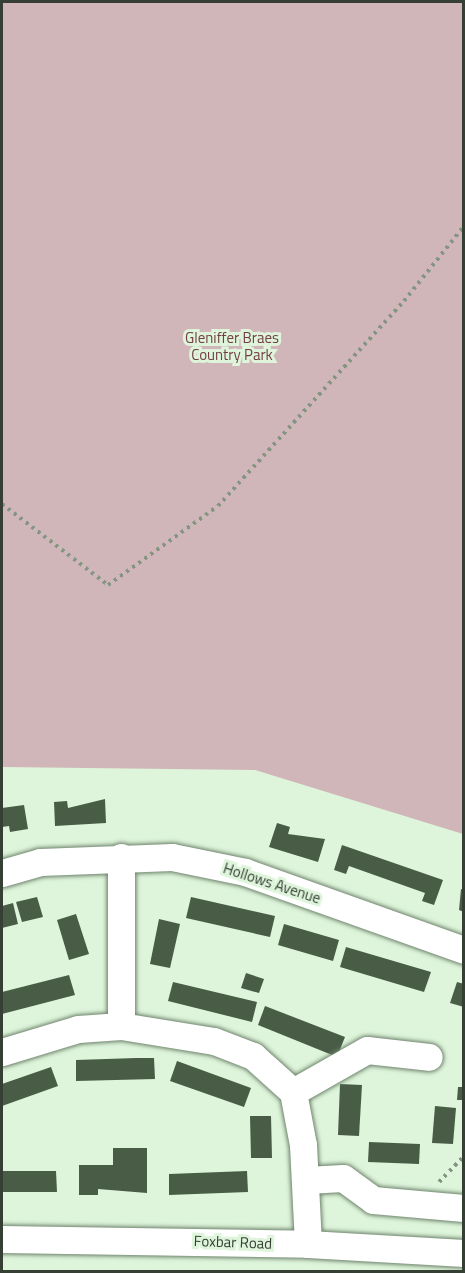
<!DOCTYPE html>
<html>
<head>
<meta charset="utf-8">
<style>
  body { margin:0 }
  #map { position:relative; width:465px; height:1273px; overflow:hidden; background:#def5db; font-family:"Titillium Web",sans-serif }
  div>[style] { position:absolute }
  .green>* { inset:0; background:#d0b6b8 }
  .building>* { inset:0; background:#485c46 }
  .path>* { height:4px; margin-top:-2px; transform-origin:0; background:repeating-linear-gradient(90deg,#849582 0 3px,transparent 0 7.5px) }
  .roads { filter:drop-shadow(0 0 2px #6f846d) drop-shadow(0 0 2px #6f846d) }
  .minor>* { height:27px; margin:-13.5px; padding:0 13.5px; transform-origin:13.5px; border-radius:13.5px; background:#fff }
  span { translate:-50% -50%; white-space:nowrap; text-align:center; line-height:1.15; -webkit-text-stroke:6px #def5db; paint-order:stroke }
  .park-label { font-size:15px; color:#723e44 }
  .street-label { font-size:15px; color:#353f34 }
  .frame { position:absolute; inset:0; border:3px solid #353f34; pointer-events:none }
</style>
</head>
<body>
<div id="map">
  <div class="green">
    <i style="clip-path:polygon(2px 2px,463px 2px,463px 834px,255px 770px,2px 767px)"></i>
  </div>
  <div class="building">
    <i style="clip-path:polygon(105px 799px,106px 823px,55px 826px,54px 802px,67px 801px,68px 808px)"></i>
    <i style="clip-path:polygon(24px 805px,28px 829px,10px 832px,9px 826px,2px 827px,2px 808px)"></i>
    <i style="clip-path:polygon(277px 823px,290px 827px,288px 834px,325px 839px,318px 862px,269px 847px)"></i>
    <i style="clip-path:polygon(342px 845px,443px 880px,434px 905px,422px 901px,425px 893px,349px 866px,346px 874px,334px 870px)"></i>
    <i style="clip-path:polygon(461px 889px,464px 890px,464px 912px,459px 910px)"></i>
    <i style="clip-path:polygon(37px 897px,43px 917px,22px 922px,16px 902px)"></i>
    <i style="clip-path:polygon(191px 897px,275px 916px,270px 937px,186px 918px)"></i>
    <i style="clip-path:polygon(13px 903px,18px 924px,2px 928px,2px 906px)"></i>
    <i style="clip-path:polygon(76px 914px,89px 954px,69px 960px,57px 920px)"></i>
    <i style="clip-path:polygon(159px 919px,180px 924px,170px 968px,150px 964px)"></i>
    <i style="clip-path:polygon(284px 924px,339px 940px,333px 961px,278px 945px)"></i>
    <i style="clip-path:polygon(346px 947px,431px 972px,424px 992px,340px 967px)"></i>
    <i style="clip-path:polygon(246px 973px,264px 979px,259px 993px,241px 988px)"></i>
    <i style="clip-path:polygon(69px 975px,75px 995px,2px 1014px,2px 992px)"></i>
    <i style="clip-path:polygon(173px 982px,257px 1002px,252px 1022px,168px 1001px)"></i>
    <i style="clip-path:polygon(457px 982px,464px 984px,464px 1007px,450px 1003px)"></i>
    <i style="clip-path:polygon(265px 1006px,345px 1037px,337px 1057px,258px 1025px)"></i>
    <i style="clip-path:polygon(136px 1058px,154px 1058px,155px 1079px,76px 1081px,76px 1060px)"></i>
    <i style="clip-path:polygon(177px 1061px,251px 1088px,244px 1107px,170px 1081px)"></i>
    <i style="clip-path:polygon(51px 1067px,58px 1086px,2px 1106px,2px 1084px)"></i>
    <i style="clip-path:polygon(340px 1084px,362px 1085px,359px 1136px,338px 1135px)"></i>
    <i style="clip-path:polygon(458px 1087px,464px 1087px,464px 1100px,457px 1100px)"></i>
    <i style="clip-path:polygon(435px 1106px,456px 1108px,453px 1144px,432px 1143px)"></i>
    <i style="clip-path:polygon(250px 1116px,271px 1116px,272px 1158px,251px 1158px)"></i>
    <i style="clip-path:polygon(369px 1142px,420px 1144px,419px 1164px,368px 1162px)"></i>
    <i style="clip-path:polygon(113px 1148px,147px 1148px,147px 1193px,98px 1189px,98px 1195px,79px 1195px,79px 1165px,113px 1165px)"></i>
    <i style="clip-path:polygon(2px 1171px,56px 1171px,57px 1192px,2px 1192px)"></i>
    <i style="clip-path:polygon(247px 1171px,248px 1192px,169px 1195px,169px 1174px)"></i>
  </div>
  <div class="path">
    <i style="left:2px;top:504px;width:133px;rotate:37.4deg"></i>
    <i style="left:108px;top:585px;width:135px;rotate:-35.7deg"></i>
    <i style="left:218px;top:506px;width:277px;rotate:-47.8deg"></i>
    <i style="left:404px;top:301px;width:96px;rotate:-51.3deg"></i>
    <i style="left:439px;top:1182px;width:36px;rotate:-46deg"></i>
  </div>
  <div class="roads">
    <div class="minor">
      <i style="left:121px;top:857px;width:169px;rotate:90deg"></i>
      <i style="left:2px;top:873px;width:40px;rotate:-16deg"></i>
      <i style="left:40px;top:862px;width:132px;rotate:-2.2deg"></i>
      <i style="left:172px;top:857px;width:75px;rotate:11.6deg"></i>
      <i style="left:245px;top:872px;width:232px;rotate:19.6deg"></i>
      <i style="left:2px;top:1052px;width:79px;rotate:-16.8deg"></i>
      <i style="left:78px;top:1029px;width:43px;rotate:-4deg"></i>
      <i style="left:121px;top:1026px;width:94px;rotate:9.2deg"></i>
      <i style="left:214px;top:1041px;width:42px;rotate:21deg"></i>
      <i style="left:253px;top:1056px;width:54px;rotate:42deg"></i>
      <i style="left:293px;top:1092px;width:54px;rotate:79.3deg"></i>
      <i style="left:303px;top:1145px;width:99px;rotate:87.1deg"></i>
      <i style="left:293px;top:1092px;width:85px;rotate:-29.6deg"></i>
      <i style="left:367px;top:1050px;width:62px;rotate:6.4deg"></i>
      <i style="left:306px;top:1180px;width:37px;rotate:-3deg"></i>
      <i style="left:343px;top:1178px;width:37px;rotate:36deg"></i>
      <i style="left:373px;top:1200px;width:91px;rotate:5deg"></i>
      <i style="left:2px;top:1239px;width:306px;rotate:0.9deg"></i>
      <i style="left:308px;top:1244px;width:156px;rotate:3.3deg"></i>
    </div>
  </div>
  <div class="park-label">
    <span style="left:232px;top:346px">Gleniffer Braes<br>Country Park</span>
  </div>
  <div class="street-label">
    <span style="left:272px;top:883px;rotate:18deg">Hollows Avenue</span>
    <span style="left:233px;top:1242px;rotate:2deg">Foxbar Road</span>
  </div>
  <div class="frame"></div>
</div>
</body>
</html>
